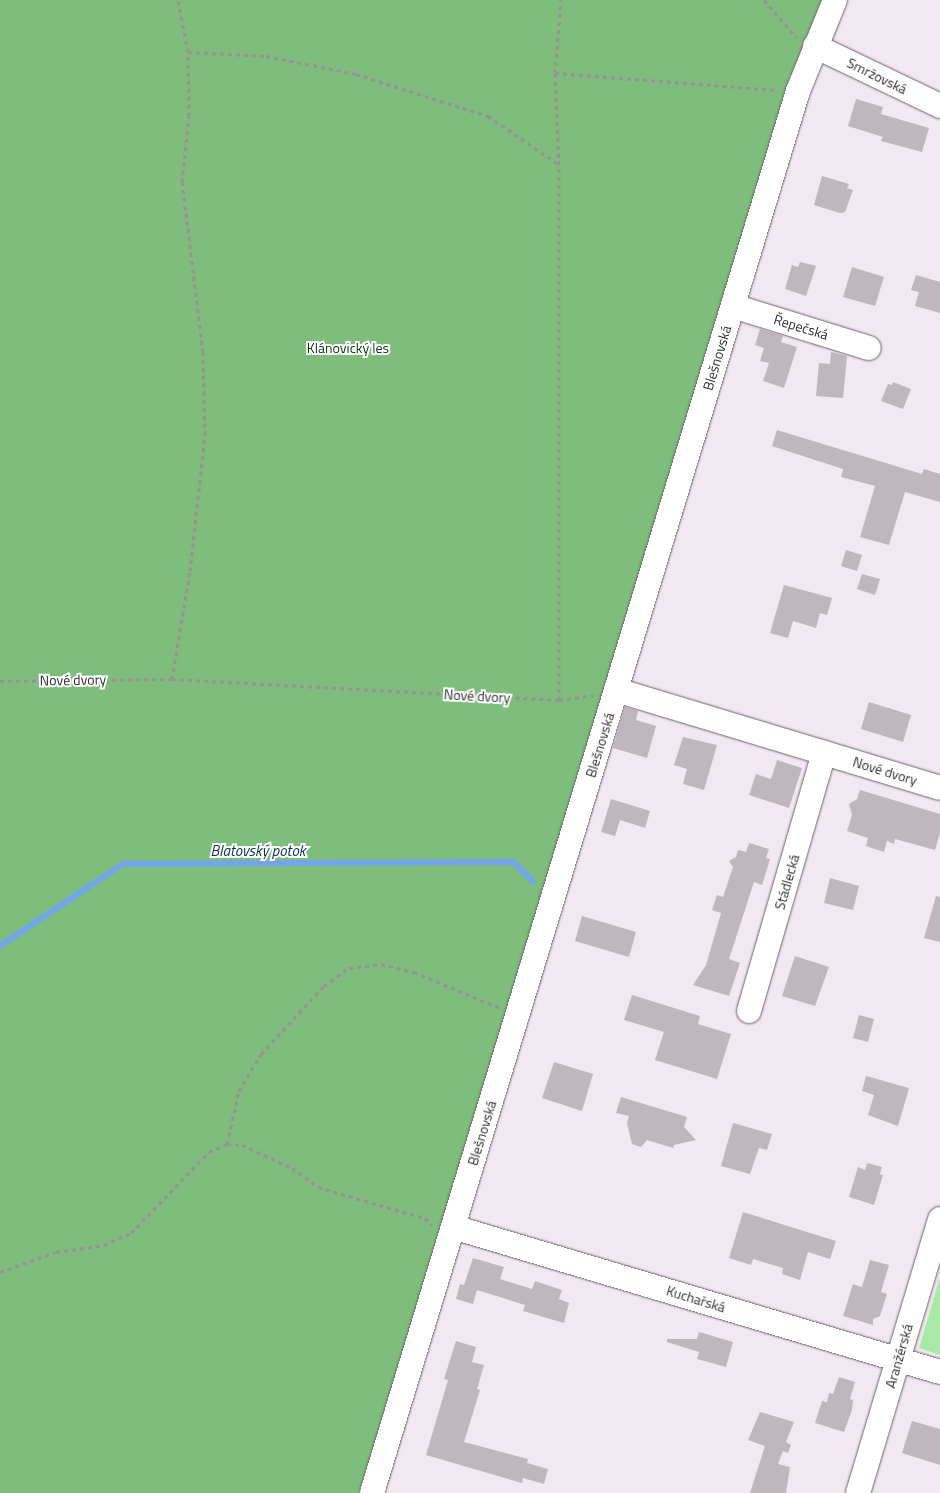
<!DOCTYPE html>
<html>
<head>
<meta charset="utf-8">
<style>
  body { margin:0 }
  #map { position:relative; width:940px; height:1493px; overflow:hidden; background:#f2e8f1; font-family:"Titillium Web",sans-serif }
  div>[style] { position:absolute }
  .green>* { inset:0; background:#a9e9a6 }
  .forest>* { inset:0; background:#7ebd7b }
  .stream>* { height:5.5px; margin:-2.75px; padding:0 2.75px; transform-origin:2.75px; border-radius:2.75px; background:#74a4e9 }
  .building>* { inset:0; background:#bfb6be }
  .path>* { height:3px; margin-top:-1.5px; transform-origin:0; background:repeating-linear-gradient(90deg,#989197 0 4px,transparent 0 8px) }
  .roads { filter:drop-shadow(0 0 1px #6b636b) drop-shadow(0 0 1px #6b636b) }
  .minor>* { height:24px; margin:-12px; padding:0 12px; transform-origin:12px; border-radius:12px; background:#fff }
  span { translate:-50% -50%; white-space:nowrap; text-align:center; line-height:1.15; -webkit-text-stroke:4px #fff; paint-order:stroke }
  .street-label { font-size:14px; color:#322e31 }
  .park-label { font-size:14px; color:#0a370b }
  .water-label { font-size:15px; color:#0c2c57; font-style:italic }
</style>
</head>
<body>
<div id="map">
  <div class="green">
    <i style="clip-path:polygon(940px 1277px,940px 1355px,919px 1348px)"></i>
  </div>
  <div class="forest">
    <i style="clip-path:polygon(0 0,823px 0,359px 1493px,0 1493px)"></i>
  </div>
  <div class="stream">
    <i style="left:0;top:946px;width:148px;rotate:-33.7deg"></i>
    <i style="left:123px;top:864px;width:391px;rotate:-0.3deg"></i>
    <i style="left:514px;top:862px;width:27px;rotate:45deg"></i>
  </div>
  <div class="building">
    <i style="clip-path:polygon(856px 99px,883px 107px,881px 114px,929px 128px,922px 152px,881px 141px,883px 137px,848px 126px)"></i>
    <i style="clip-path:polygon(822px 176px,849px 184px,847px 188px,853px 190px,845px 212px,840px 213px,814px 205px)"></i>
    <i style="clip-path:polygon(800px 262px,816px 266px,806px 296px,785px 289px,792px 265px,798px 267px)"></i>
    <i style="clip-path:polygon(852px 267px,884px 277px,875px 306px,843px 297px)"></i>
    <i style="clip-path:polygon(916px 275px,940px 282px,940px 313px,915px 306px,919px 292px,911px 290px)"></i>
    <i style="clip-path:polygon(760px 329px,783px 336px,781px 342px,797px 347px,784px 388px,763px 381px,769px 363px,760px 361px,764px 348px,755px 345px)"></i>
    <i style="clip-path:polygon(831px 352px,847px 356px,843px 398px,816px 396px,819px 363px,830px 364px)"></i>
    <i style="clip-path:polygon(893px 382px,911px 389px,903px 409px,881px 401px,888px 384px,892px 385px)"></i>
    <i style="clip-path:polygon(777px 430px,922px 474px,924px 469px,940px 474px,940px 502px,905px 492px,889px 545px,860px 537px,875px 486px,841px 477px,843px 469px,772px 446px)"></i>
    <i style="clip-path:polygon(846px 550px,862px 555px,857px 571px,841px 566px)"></i>
    <i style="clip-path:polygon(862px 574px,880px 579px,875px 595px,857px 589px)"></i>
    <i style="clip-path:polygon(784px 585px,832px 598px,827px 615px,820px 613px,816px 628px,793px 621px,788px 638px,770px 633px)"></i>
    <i style="clip-path:polygon(869px 702px,911px 715px,903px 742px,861px 729px)"></i>
    <i style="clip-path:polygon(625px 707px,638px 711px,636px 720px,656px 726px,647px 758px,613px 748px)"></i>
    <i style="clip-path:polygon(683px 737px,717px 745px,704px 790px,683px 784px,687px 769px,674px 765px)"></i>
    <i style="clip-path:polygon(777px 760px,802px 768px,789px 808px,749px 795px,756px 774px,771px 779px)"></i>
    <i style="clip-path:polygon(860px 790px,940px 814px,940px 833px,935px 850px,895px 839px,894px 844px,887px 841px,884px 852px,866px 846px,868px 838px,847px 831px,852px 815px,849px 804px,857px 799px)"></i>
    <i style="clip-path:polygon(611px 799px,650px 811px,645px 828px,620px 820px,615px 836px,601px 832px)"></i>
    <i style="clip-path:polygon(749px 843px,769px 849px,766px 858px,770px 859px,762px 885px,754px 882px,729px 959px,740px 963px,729px 996px,693px 985px,706px 965px,721px 913px,712px 910px,717px 895px,723px 897px,733px 867px,729px 861px,736px 857px,738px 850px,746px 852px)"></i>
    <i style="clip-path:polygon(830px 878px,859px 886px,853px 910px,824px 903px)"></i>
    <i style="clip-path:polygon(936px 896px,940px 897px,940px 942px,924px 938px)"></i>
    <i style="clip-path:polygon(582px 916px,636px 932px,629px 957px,575px 941px)"></i>
    <i style="clip-path:polygon(795px 956px,829px 967px,815px 1006px,782px 996px)"></i>
    <i style="clip-path:polygon(632px 995px,700px 1016px,698px 1024px,731px 1034px,717px 1079px,655px 1060px,664px 1032px,624px 1020px)"></i>
    <i style="clip-path:polygon(859px 1015px,874px 1019px,868px 1042px,853px 1038px)"></i>
    <i style="clip-path:polygon(554px 1062px,593px 1074px,582px 1111px,542px 1098px)"></i>
    <i style="clip-path:polygon(866px 1076px,909px 1088px,898px 1126px,868px 1115px,874px 1095px,862px 1091px)"></i>
    <i style="clip-path:polygon(621px 1097px,687px 1117px,684px 1127px,696px 1140px,674px 1145px,673px 1148px,647px 1140px,641px 1147px,632px 1144px,627px 1123px,629px 1116px,616px 1113px)"></i>
    <i style="clip-path:polygon(733px 1123px,772px 1134px,767px 1150px,759px 1148px,750px 1174px,721px 1166px)"></i>
    <i style="clip-path:polygon(867px 1163px,882px 1167px,880px 1174px,883px 1175px,874px 1205px,849px 1197px,858px 1167px,865px 1170px)"></i>
    <i style="clip-path:polygon(743px 1212px,836px 1241px,830px 1259px,808px 1252px,800px 1280px,782px 1274px,783px 1268px,753px 1259px,751px 1265px,729px 1258px)"></i>
    <i style="clip-path:polygon(473px 1258px,504px 1267px,500px 1279px,532px 1289px,535px 1281px,562px 1290px,559px 1299px,569px 1303px,564px 1323px,523px 1311px,525px 1305px,477px 1290px,473px 1304px,456px 1299px,460px 1284px,464px 1285px)"></i>
    <i style="clip-path:polygon(870px 1260px,889px 1265px,881px 1292px,887px 1294px,880px 1316px,873px 1319px,873px 1325px,843px 1316px,853px 1284px,862px 1287px)"></i>
    <i style="clip-path:polygon(699px 1332px,733px 1342px,726px 1367px,697px 1359px,699px 1352px,667px 1342px,667px 1339px,697px 1339px)"></i>
    <i style="clip-path:polygon(456px 1341px,476px 1347px,472px 1362px,484px 1365px,477px 1389px,480px 1390px,464px 1442px,528px 1459px,527px 1463px,548px 1469px,544px 1484px,523px 1478px,522px 1483px,426px 1455px,448px 1380px,444px 1379px)"></i>
    <i style="clip-path:polygon(839px 1377px,855px 1382px,850px 1399px,853px 1400px,852px 1410px,844px 1432px,815px 1423px,822px 1401px,827px 1402px,829px 1393px,833px 1394px)"></i>
    <i style="clip-path:polygon(760px 1412px,794px 1422px,786px 1442px,791px 1445px,788px 1453px,783px 1451px,778px 1464px,790px 1467px,786px 1493px,750px 1493px,765px 1446px,748px 1440px)"></i>
    <i style="clip-path:polygon(912px 1421px,940px 1429px,940px 1465px,902px 1453px)"></i>
  </div>
  <div class="path">
    <i style="left:764px;top:0;width:50px;rotate:49deg"></i>
    <i style="left:188px;top:52px;width:78px;rotate:2.9deg"></i>
    <i style="left:266px;top:56px;width:92px;rotate:11.3deg"></i>
    <i style="left:356px;top:74px;width:139px;rotate:17.7deg"></i>
    <i style="left:488px;top:116px;width:85px;rotate:34.4deg"></i>
    <i style="left:555px;top:73px;width:224px;rotate:4.4deg"></i>
    <i style="left:172px;top:679px;width:109px;rotate:-80.5deg"></i>
    <i style="left:190px;top:571px;width:137px;rotate:-83.7deg"></i>
    <i style="left:205px;top:435px;width:83px;rotate:-91.4deg"></i>
    <i style="left:203px;top:352px;width:171px;rotate:-97deg"></i>
    <i style="left:182px;top:182px;width:66px;rotate:-83.9deg"></i>
    <i style="left:189px;top:116px;width:64px;rotate:-90.9deg"></i>
    <i style="left:188px;top:52px;width:53px;rotate:-100.9deg"></i>
    <i style="left:0;top:681px;width:172px;rotate:-0.7deg"></i>
    <i style="left:172px;top:679px;width:388px;rotate:3.1deg"></i>
    <i style="left:559px;top:700px;width:35px;rotate:-8deg"></i>
    <i style="left:559px;top:700px;width:535px;rotate:-90deg"></i>
    <i style="left:559px;top:165px;width:92px;rotate:-92.5deg"></i>
    <i style="left:555px;top:73px;width:73px;rotate:-85.3deg"></i>
    <i style="left:227px;top:1144px;width:54px;rotate:-77.2deg"></i>
    <i style="left:239px;top:1091px;width:43px;rotate:-59.3deg"></i>
    <i style="left:261px;top:1054px;width:93px;rotate:-47.2deg"></i>
    <i style="left:324px;top:986px;width:31px;rotate:-36deg"></i>
    <i style="left:349px;top:968px;width:32px;rotate:-7deg"></i>
    <i style="left:381px;top:964px;width:34px;rotate:14deg"></i>
    <i style="left:414px;top:972px;width:93px;rotate:22.7deg"></i>
    <i style="left:0;top:1272px;width:59px;rotate:-19.7deg"></i>
    <i style="left:56px;top:1252px;width:49px;rotate:-8.3deg"></i>
    <i style="left:104px;top:1245px;width:30px;rotate:-24deg"></i>
    <i style="left:131px;top:1233px;width:112px;rotate:-46.1deg"></i>
    <i style="left:209px;top:1152px;width:20px;rotate:-24deg"></i>
    <i style="left:227px;top:1144px;width:15px;rotate:4deg"></i>
    <i style="left:242px;top:1145px;width:55px;rotate:24.7deg"></i>
    <i style="left:292px;top:1168px;width:32px;rotate:36deg"></i>
    <i style="left:318px;top:1187px;width:111px;rotate:16.2deg"></i>
    <i style="left:425px;top:1218px;width:10px;rotate:45deg"></i>
  </div>
  <div class="roads">
    <div class="minor">
      <i style="left:815px;top:46px;width:139px;rotate:25.6deg"></i>
      <i style="left:733px;top:306px;width:142px;rotate:17.2deg"></i>
      <i style="left:616px;top:690px;width:338px;rotate:16.8deg"></i>
      <i style="left:749px;top:1011px;width:269px;rotate:-73.8deg"></i>
      <i style="left:453px;top:1227px;width:508px;rotate:16.58deg"></i>
      <i style="left:372px;top:1493px;width:1465px;rotate:-73.1deg"></i>
      <i style="left:798px;top:91px;width:98px;rotate:-67.9deg"></i>
      <i style="left:858px;top:1493px;width:286px;rotate:-73.3deg"></i>
    </div>
  </div>
  <div class="street-label">
    <span style="left:877px;top:76px;rotate:26deg">Smržovská</span>
    <span style="left:801px;top:327px;rotate:17deg">Řepečská</span>
    <span style="left:717px;top:358px;rotate:-73deg">Blešnovská</span>
    <span style="left:73px;top:680px;rotate:-1deg">Nové dvory</span>
    <span style="left:477px;top:696px;rotate:3deg">Nové dvory</span>
    <span style="left:600px;top:745px;rotate:-73deg">Blešnovská</span>
    <span style="left:885px;top:771px;rotate:17deg">Nové dvory</span>
    <span style="left:787px;top:882px;rotate:-74deg">Stádlecká</span>
    <span style="left:482px;top:1133px;rotate:-73deg">Blešnovská</span>
    <span style="left:696px;top:1299px;rotate:17deg">Kuchařská</span>
    <span style="left:899px;top:1356px;rotate:-74deg">Aranžérská</span>
  </div>
  <div class="park-label">
    <span style="left:348px;top:348px">Klánovický les</span>
  </div>
  <div class="water-label">
    <span style="left:258px;top:851px">Blatovský potok</span>
  </div>
</div>
</body>
</html>
